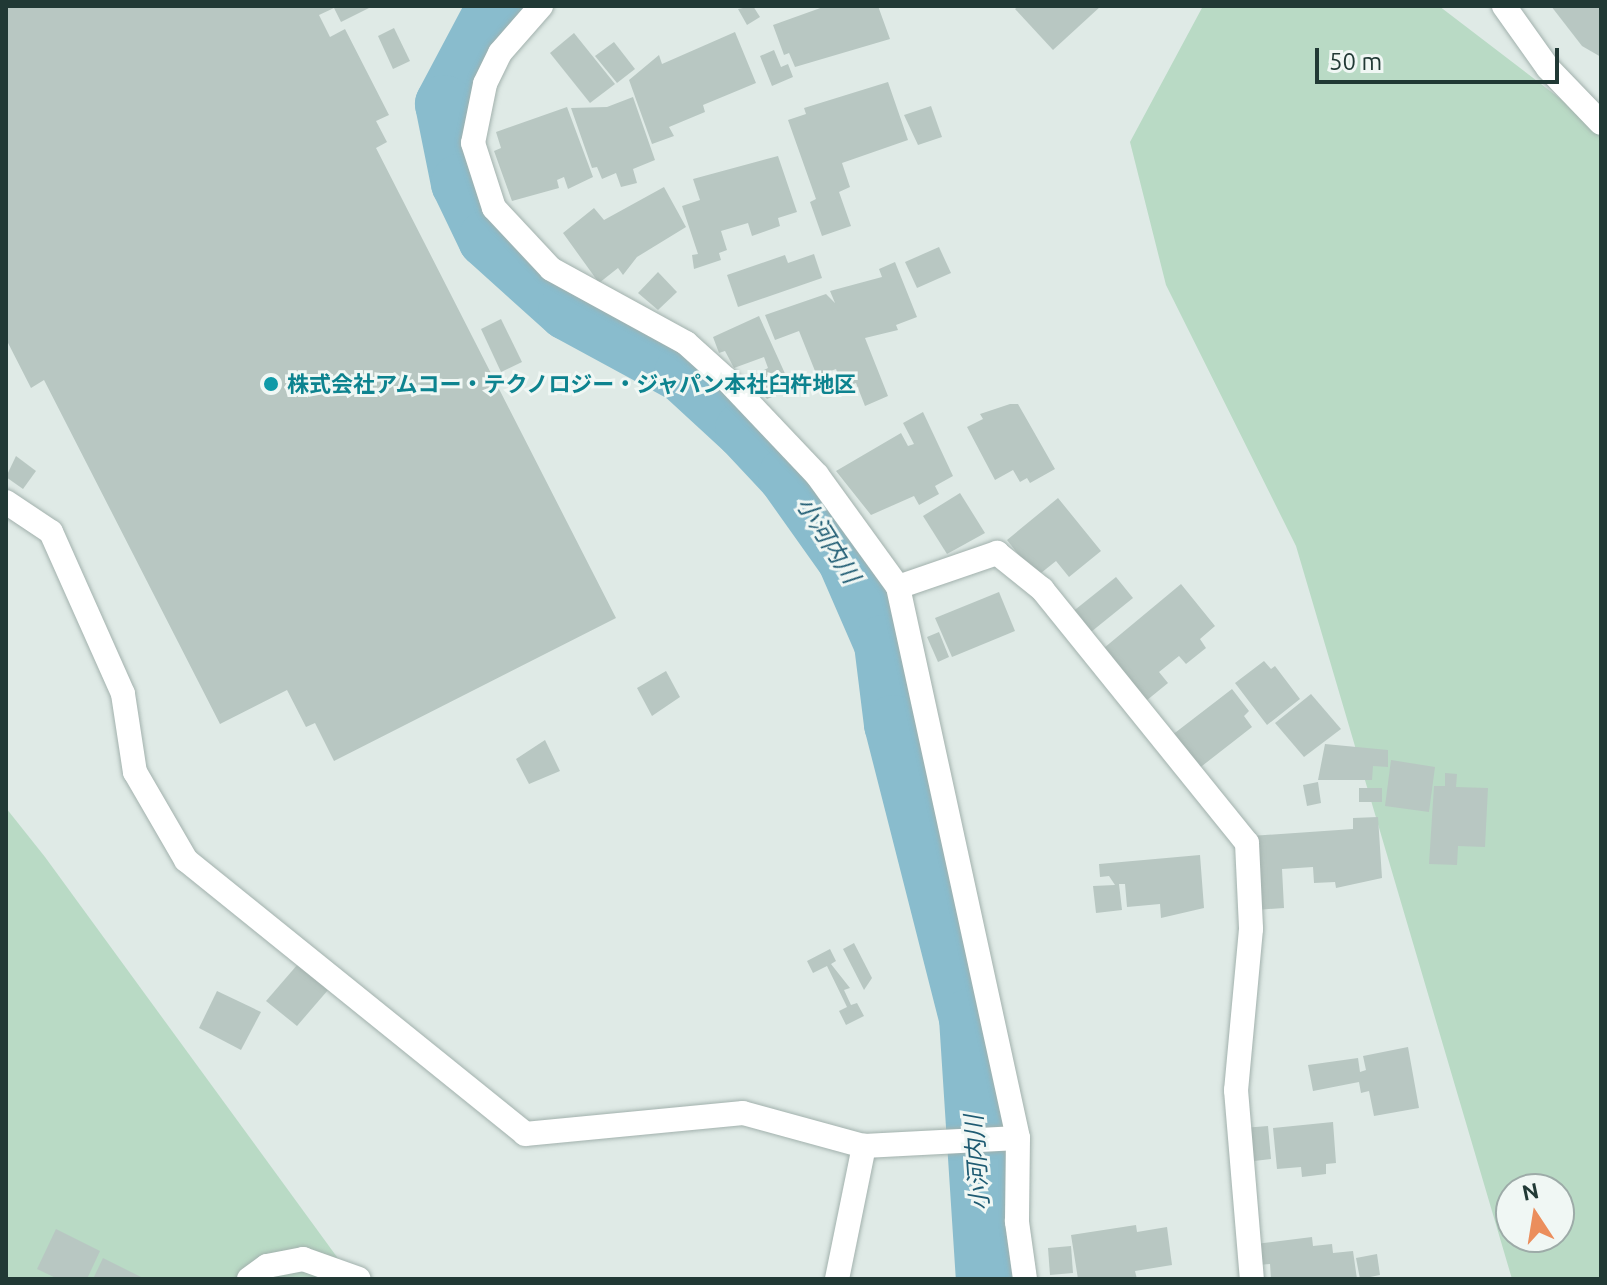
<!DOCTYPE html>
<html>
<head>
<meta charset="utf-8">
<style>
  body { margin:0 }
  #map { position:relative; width:1607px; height:1285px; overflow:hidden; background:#dfeae6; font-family:Ubuntu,"Noto Sans JP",sans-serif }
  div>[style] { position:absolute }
  .green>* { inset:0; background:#b9dac5 }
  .river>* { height:58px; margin:-29px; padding:0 29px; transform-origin:29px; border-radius:29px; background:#89bccd }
  .building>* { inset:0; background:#b8c7c2 }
  .roads { filter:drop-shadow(0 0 2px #a2b1ad) drop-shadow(0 0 2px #a2b1ad) }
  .minor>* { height:24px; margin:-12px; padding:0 12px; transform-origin:12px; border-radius:12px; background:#fff }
  .dots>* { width:22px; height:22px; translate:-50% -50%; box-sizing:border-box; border:4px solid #f0f7f4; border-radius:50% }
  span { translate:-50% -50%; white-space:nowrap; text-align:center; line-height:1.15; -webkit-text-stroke:6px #f0f7f4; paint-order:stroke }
  .culture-label { font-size:22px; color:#0d838f; font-weight:700 }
  .left { translate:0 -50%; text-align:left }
  .water-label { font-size:24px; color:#1e5b72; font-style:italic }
  .frame { position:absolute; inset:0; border:8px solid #213935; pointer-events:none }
  .north { position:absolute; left:1495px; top:1173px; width:80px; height:80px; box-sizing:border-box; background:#f0f7f4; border:2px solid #9daba8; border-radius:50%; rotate:348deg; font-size:22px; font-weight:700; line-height:32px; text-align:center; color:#213935 }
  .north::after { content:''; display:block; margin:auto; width:28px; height:36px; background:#eb8e5c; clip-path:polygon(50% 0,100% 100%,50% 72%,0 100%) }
  .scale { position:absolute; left:1315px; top:48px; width:244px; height:36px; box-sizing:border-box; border:4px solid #213935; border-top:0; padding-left:10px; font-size:24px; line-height:28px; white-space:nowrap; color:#213935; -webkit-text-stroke:6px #f0f7f4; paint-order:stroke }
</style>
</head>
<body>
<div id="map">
  <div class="green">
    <i style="clip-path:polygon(evenodd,1203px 6px,1439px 6px,1601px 130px,1601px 1279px,1512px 1279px,1296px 546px,1166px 285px,1130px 142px,1203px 6px,1511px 1189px,1559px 1189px,1559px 1237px,1511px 1237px,1511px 1189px)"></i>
    <i style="clip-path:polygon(6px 808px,45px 857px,353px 1279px,6px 1279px)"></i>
  </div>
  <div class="river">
    <i style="left:496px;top:6px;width:111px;rotate:118deg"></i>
    <i style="left:444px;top:104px;width:81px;rotate:78.6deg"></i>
    <i style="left:460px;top:183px;width:62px;rotate:64.3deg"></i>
    <i style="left:487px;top:239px;width:108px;rotate:42deg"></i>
    <i style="left:567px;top:311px;width:132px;rotate:28.5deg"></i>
    <i style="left:683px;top:374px;width:83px;rotate:42.6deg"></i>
    <i style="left:744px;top:430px;width:63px;rotate:46.9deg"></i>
    <i style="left:787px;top:476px;width:102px;rotate:54.6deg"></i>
    <i style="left:846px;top:559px;width:93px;rotate:66.5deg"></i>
    <i style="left:883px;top:644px;width:81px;rotate:82.9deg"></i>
    <i style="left:893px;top:724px;width:303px;rotate:75.7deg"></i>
    <i style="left:968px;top:1018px;width:262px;rotate:86.3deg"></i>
  </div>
  <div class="building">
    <i style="clip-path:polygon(6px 6px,373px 6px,341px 22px,334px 8px,319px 15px,330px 37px,345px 29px,389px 115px,376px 121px,387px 142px,376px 148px,616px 618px,334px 761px,315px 723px,306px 727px,287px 690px,220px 724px,44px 380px,31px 388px,6px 339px)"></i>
    <i style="clip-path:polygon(753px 6px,760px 17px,747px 25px,738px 9px)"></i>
    <i style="clip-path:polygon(826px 6px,878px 6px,890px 39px,795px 67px,789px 53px,784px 55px,773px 25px)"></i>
    <i style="clip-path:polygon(1019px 6px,1101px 6px,1053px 50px,1015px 9px)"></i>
    <i style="clip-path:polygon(1551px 6px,1601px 6px,1601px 57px,1582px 46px)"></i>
    <i style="clip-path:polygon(394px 28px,410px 61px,393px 69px,378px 36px)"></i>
    <i style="clip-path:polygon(735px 32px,756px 83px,703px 105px,705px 112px,669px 127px,674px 136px,652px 144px,629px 80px,659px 55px,662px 64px)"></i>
    <i style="clip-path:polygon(574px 33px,615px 84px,590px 103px,550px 53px)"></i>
    <i style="clip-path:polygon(614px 42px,635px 69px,617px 83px,595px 56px)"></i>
    <i style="clip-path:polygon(774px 50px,781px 67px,788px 64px,793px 77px,772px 86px,760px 56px)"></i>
    <i style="clip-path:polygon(888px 82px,908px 140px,842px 163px,850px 187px,839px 192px,851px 226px,822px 236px,810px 202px,816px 199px,788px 120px,806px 114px,804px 108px)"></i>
    <i style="clip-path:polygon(633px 97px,655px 160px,633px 169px,637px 183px,621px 187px,616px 173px,602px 179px,597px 167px,592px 168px,571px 108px,607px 107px)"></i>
    <i style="clip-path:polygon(931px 106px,942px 137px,918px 145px,904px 115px)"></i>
    <i style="clip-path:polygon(567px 107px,593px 177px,568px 189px,564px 177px,557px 180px,559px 188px,512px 201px,494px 151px,501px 148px,496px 132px)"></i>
    <i style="clip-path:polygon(778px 156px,797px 212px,778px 218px,780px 226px,752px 236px,748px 223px,721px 231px,727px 250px,719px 253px,721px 260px,694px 269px,692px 255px,698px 254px,682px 206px,700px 200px,693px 179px)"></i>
    <i style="clip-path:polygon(664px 187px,686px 227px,637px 257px,623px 275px,618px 268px,599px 283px,563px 233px,594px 208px,604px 220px)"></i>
    <i style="clip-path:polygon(939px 247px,951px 273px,917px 288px,905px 262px)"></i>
    <i style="clip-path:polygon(814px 254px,822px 278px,738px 307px,727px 275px,785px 255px,788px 263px)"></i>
    <i style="clip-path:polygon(895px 262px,917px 317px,896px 325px,898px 330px,865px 338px,888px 396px,865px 406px,856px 383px,843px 388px,836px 369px,817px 376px,799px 331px,775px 340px,765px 315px,826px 294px,835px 303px,830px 291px,882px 277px,879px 269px)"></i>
    <i style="clip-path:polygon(658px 272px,677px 292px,658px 310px,638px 293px)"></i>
    <i style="clip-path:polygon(759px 316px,792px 389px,767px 399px,748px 378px,768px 368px,764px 357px,734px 368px,725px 351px,719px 353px,713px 337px)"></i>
    <i style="clip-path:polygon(501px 319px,522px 362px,501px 372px,481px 329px)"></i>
    <i style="clip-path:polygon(1010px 404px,1018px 404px,1055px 469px,1030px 483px,1027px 478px,1020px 482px,1013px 470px,995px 480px,967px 427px,983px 419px,980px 414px)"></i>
    <i style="clip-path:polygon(923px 412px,953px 476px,935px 486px,939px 494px,919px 505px,914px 496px,871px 515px,836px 471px,901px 433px,908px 446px,914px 444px,903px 423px)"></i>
    <i style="clip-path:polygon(16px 456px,36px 471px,23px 489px,6px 477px)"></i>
    <i style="clip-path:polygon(960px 493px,985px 533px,947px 554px,923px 516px)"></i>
    <i style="clip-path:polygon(1058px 498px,1101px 551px,1069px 577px,1056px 561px,1036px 577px,1007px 540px)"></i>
    <i style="clip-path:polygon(1116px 577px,1133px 598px,1086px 636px,1066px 617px)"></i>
    <i style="clip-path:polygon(1181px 584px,1215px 626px,1200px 639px,1206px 648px,1186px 664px,1179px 656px,1159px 672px,1168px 683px,1141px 705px,1104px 648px)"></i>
    <i style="clip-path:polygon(999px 592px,1015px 631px,952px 657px,935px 618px)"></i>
    <i style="clip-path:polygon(939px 632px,949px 657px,938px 662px,927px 637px)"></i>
    <i style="clip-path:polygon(1264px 661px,1271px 669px,1275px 666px,1300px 699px,1267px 725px,1235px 683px)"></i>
    <i style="clip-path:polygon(666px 671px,680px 697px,652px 716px,637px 688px)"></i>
    <i style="clip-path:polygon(1232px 689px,1249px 711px,1244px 716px,1252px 727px,1193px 773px,1167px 739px)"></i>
    <i style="clip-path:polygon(1311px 694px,1341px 729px,1304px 757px,1275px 723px)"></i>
    <i style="clip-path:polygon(545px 740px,560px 771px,529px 784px,516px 759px)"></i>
    <i style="clip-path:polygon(1325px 744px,1388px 750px,1388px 767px,1373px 766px,1372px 780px,1318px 780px)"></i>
    <i style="clip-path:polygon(1391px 760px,1435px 767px,1429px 812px,1385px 806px)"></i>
    <i style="clip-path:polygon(1445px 773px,1457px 774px,1456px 787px,1488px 788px,1485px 847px,1458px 846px,1457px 865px,1429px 864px,1434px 786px,1445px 786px)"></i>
    <i style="clip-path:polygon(1318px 782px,1321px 803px,1307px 806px,1303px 785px)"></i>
    <i style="clip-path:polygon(1359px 788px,1382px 788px,1382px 802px,1359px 802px)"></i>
    <i style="clip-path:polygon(1378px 817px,1382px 878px,1336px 888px,1335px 882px,1314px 883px,1313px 867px,1282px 869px,1284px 908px,1256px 910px,1251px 836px,1353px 829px,1353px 818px)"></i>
    <i style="clip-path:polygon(1200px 855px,1204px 908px,1161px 918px,1160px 904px,1127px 907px,1125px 884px,1119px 884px,1122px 910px,1096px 913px,1093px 886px,1115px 885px,1109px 876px,1100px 877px,1099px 864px)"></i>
    <i style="clip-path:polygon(854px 943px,872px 978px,864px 990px,843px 949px)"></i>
    <i style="clip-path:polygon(830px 949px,836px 961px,831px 964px,850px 988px,844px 990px,851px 1005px,857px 1003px,864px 1016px,846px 1025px,839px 1011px,847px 1007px,827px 966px,813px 973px,807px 961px)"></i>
    <i style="clip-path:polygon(298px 964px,328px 990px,297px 1026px,266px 1001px)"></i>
    <i style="clip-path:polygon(217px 991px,261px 1012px,241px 1050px,199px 1028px)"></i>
    <i style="clip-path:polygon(1408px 1047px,1419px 1108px,1374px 1116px,1369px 1091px,1361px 1093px,1359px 1082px,1313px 1091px,1308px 1065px,1358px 1058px,1360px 1072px,1366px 1070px,1363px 1056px)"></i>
    <i style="clip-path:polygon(1333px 1122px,1336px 1163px,1326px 1164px,1326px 1174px,1302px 1177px,1301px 1167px,1277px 1169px,1273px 1128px)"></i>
    <i style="clip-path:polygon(1268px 1126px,1271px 1159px,1246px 1162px,1243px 1128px)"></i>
    <i style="clip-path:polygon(1136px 1225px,1137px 1232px,1167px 1227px,1172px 1265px,1135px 1271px,1137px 1279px,1078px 1279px,1071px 1235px)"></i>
    <i style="clip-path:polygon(56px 1229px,100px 1251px,87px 1279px,58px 1279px,37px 1269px)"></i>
    <i style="clip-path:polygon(1312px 1237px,1313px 1246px,1332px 1244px,1333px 1253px,1353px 1251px,1357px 1279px,1271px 1279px,1270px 1264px,1257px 1265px,1255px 1244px)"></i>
    <i style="clip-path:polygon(1071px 1246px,1073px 1273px,1050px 1275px,1048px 1248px)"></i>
    <i style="clip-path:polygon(1377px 1254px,1380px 1275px,1360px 1279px,1356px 1258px)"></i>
    <i style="clip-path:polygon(103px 1258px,145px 1279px,93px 1279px)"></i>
  </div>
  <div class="roads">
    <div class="minor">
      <i style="left:541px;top:6px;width:62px;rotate:131.1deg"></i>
      <i style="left:500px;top:53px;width:34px;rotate:116deg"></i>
      <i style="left:485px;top:84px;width:60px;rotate:101.5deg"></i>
      <i style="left:473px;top:143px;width:68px;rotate:72.1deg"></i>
      <i style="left:494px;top:208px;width:83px;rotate:46.9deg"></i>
      <i style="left:551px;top:269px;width:154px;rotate:28.7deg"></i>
      <i style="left:686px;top:343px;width:54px;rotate:42deg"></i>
      <i style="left:726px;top:379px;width:132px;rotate:46.5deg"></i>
      <i style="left:817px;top:475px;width:138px;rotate:54.1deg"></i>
      <i style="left:898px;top:587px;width:564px;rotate:77.71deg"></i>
      <i style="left:1018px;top:1138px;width:84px;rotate:90.7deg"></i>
      <i style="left:1017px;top:1222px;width:58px;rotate:82deg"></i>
      <i style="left:1504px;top:6px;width:76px;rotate:54.6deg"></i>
      <i style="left:1548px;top:68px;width:76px;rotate:46.1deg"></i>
      <i style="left:6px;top:502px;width:54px;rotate:33.7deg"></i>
      <i style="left:51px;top:532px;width:177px;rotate:66deg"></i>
      <i style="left:123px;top:694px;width:79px;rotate:81.3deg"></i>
      <i style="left:135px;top:772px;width:102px;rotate:59.9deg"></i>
      <i style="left:186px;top:860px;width:436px;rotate:38.9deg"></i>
      <i style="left:525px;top:1134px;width:219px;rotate:-5.5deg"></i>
      <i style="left:743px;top:1113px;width:125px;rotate:15.3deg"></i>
      <i style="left:864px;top:1146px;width:154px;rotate:-3deg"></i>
      <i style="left:898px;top:587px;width:105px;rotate:-19deg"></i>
      <i style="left:997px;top:553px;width:58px;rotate:38.7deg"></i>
      <i style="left:1042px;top:589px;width:326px;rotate:51.1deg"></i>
      <i style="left:1247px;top:843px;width:86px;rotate:87.3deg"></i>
      <i style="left:1251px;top:929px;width:162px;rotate:95.3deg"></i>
      <i style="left:1236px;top:1090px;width:190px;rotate:85.2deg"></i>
      <i style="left:249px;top:1279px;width:22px;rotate:-36deg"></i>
      <i style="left:267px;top:1266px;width:37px;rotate:-11deg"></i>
      <i style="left:303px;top:1259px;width:59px;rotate:19.7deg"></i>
      <i style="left:837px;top:1279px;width:136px;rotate:-78.5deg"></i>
    </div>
  </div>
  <div class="dots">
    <i style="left:271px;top:384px;background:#0f9aa8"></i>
  </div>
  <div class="culture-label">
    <span class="left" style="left:287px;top:384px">株式会社アムコー・テクノロジー・ジャパン本社臼杵地区</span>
  </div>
  <div class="water-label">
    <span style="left:828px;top:540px;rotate:58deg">小河内川</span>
    <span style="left:977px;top:1163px;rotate:-94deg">小河内川</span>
  </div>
  <div class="frame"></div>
  <div class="north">N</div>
  <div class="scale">50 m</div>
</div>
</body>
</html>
